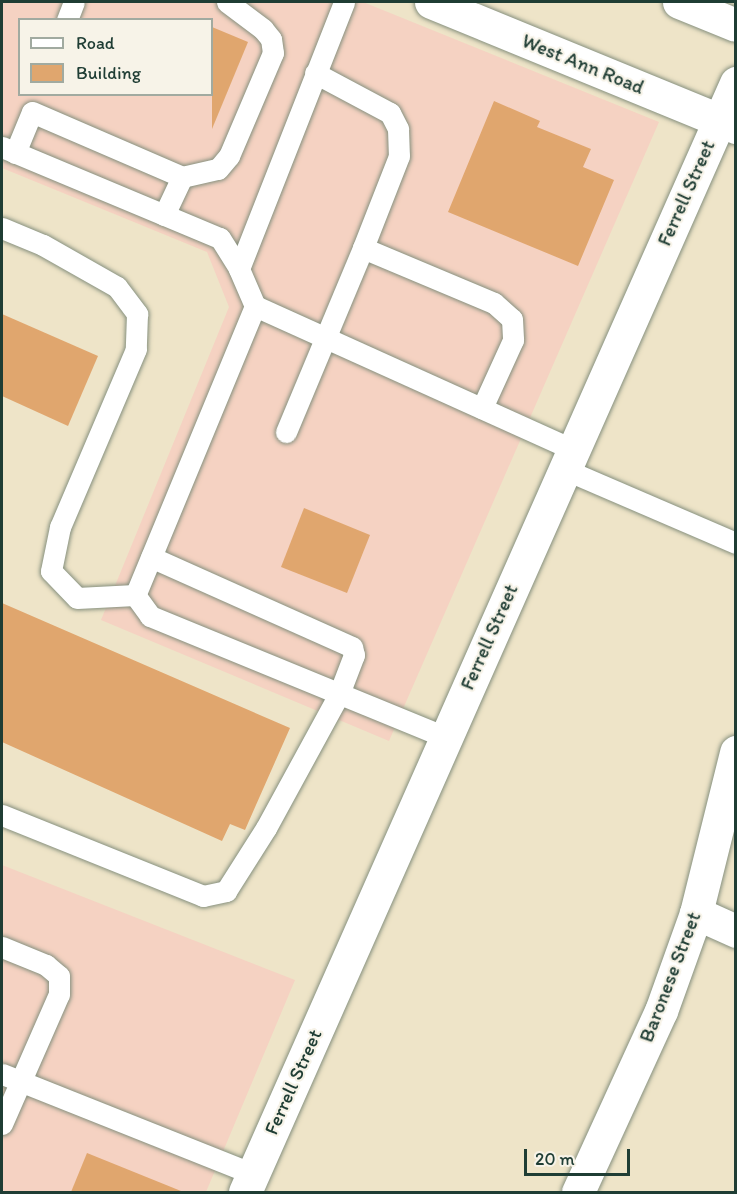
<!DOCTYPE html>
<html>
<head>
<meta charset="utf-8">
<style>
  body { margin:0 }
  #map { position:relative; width:737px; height:1194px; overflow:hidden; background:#eee4c8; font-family:Itim,sans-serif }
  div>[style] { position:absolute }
  .built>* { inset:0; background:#f5d2c2 }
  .building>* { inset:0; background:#e0a66e }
  .roads { filter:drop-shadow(0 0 2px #86907e) drop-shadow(0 0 2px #86907e) }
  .service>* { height:21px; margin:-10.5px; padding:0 10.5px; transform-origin:10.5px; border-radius:10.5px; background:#fff }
  .minor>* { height:33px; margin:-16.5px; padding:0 16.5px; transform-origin:16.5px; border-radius:16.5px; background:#fff }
  .tertiary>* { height:33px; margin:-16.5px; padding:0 16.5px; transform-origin:16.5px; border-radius:16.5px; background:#fff }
  .primary>* { height:33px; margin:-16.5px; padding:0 16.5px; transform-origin:16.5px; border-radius:16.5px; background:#fff }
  span { translate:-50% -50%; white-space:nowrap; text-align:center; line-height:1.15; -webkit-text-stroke:4.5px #f7f3e8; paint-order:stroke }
  .street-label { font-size:20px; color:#1f3d34 }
  .frame { position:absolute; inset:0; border:3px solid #1f3d34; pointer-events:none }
  .legend { position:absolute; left:18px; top:18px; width:195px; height:78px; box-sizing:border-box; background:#f7f3e8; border:2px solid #a1aaa0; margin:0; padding:8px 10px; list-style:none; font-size:18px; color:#1f3d34 }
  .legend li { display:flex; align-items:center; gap:12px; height:30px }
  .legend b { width:30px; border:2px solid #a1aaa0 }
  .scale { position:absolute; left:524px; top:1149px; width:106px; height:27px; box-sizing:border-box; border:3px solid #1f3d34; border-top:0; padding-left:8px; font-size:18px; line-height:21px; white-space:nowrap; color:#1f3d34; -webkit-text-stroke:4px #f7f3e8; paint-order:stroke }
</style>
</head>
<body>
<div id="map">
  <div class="built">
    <i style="clip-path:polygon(evenodd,2px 2px,363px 2px,659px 122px,389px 741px,101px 620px,229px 307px,207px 252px,2px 168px,2px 2px,20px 20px,212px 20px,212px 94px,20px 94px,20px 20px)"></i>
    <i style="clip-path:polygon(2px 865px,295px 980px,206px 1192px,2px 1192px)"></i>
  </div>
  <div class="building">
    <i style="clip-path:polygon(212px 27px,248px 42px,212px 129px)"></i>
    <i style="clip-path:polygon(494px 101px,540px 121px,537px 127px,591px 149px,583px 167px,614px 180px,578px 266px,448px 212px)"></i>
    <i style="clip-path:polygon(2px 314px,98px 356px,68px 426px,2px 396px)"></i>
    <i style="clip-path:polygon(304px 508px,370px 535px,347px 593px,281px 567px)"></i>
    <i style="clip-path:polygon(2px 603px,290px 728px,245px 830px,230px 824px,222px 841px,2px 742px)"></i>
    <i style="clip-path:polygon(87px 1153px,181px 1191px,181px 1192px,71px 1192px)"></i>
  </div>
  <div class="roads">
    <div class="service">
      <i style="left:67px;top:20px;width:19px;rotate:-69deg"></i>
      <i style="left:315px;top:73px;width:85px;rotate:28.1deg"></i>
      <i style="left:390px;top:113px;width:18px;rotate:63deg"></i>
      <i style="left:398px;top:129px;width:27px;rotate:88deg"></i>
      <i style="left:399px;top:156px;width:99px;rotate:111.4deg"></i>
      <i style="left:363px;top:248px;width:142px;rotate:22.8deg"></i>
      <i style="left:494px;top:303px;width:24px;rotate:42deg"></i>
      <i style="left:512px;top:319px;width:21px;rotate:87deg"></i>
      <i style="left:513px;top:340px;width:75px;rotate:114.5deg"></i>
      <i style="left:2px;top:147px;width:236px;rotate:22.7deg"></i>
      <i style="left:220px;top:238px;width:36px;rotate:58deg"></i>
      <i style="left:239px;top:269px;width:40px;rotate:66.6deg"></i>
      <i style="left:255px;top:306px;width:348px;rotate:24.3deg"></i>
      <i style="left:15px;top:153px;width:44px;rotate:-67.5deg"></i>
      <i style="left:32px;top:112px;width:163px;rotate:23.4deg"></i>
      <i style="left:182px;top:177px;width:42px;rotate:115.3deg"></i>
      <i style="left:182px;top:177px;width:37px;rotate:-13deg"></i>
      <i style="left:218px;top:169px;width:17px;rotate:-50deg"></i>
      <i style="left:229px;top:156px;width:112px;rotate:-66.9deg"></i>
      <i style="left:273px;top:53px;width:14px;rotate:-98deg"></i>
      <i style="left:271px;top:39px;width:13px;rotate:-129deg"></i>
      <i style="left:263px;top:29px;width:45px;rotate:-143.1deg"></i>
      <i style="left:2px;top:228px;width:44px;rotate:22.5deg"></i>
      <i style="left:43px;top:245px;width:85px;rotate:29.6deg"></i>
      <i style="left:117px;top:287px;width:34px;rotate:53deg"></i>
      <i style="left:137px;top:314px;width:35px;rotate:92deg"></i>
      <i style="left:136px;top:349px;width:194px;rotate:113.1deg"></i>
      <i style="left:60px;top:527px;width:45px;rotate:101.6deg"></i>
      <i style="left:51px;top:571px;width:37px;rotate:46deg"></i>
      <i style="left:77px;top:598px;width:58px;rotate:-3deg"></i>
      <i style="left:239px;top:269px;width:287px;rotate:-68.5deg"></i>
      <i style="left:255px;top:306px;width:313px;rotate:112.5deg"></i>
      <i style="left:135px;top:595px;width:26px;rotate:54deg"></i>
      <i style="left:150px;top:616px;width:319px;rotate:22.3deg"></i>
      <i style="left:286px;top:432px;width:199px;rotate:-67.3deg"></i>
      <i style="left:564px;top:469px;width:187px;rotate:23.3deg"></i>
      <i style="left:2px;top:815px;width:217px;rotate:21.9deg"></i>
      <i style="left:203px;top:896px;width:24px;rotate:-12deg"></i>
      <i style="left:226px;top:891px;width:75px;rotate:-57.6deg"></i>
      <i style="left:266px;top:828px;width:153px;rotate:-61.4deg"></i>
      <i style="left:339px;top:694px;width:42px;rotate:-69deg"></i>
      <i style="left:354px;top:655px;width:8px;rotate:-104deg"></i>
      <i style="left:352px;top:647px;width:220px;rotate:-155.9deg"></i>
      <i style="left:2px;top:947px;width:48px;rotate:22.2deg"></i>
      <i style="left:46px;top:965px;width:17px;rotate:40deg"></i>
      <i style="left:59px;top:976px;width:18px;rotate:90deg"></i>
      <i style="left:59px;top:994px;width:142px;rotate:113.7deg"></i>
      <i style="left:2px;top:1074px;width:270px;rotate:21.7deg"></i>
    </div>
    <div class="minor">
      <i style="left:696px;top:913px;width:44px;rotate:24.2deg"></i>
      <i style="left:578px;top:1192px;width:199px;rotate:-65.4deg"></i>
      <i style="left:661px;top:1011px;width:104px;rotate:-70.3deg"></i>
      <i style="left:696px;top:913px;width:166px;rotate:-76deg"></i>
    </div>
    <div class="tertiary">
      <i style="left:245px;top:1192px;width:1213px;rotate:-66.12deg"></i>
    </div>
    <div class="primary">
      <i style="left:431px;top:2px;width:330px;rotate:22.3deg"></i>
      <i style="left:679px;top:2px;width:61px;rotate:22deg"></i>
    </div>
  </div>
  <div class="street-label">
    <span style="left:583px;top:64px;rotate:22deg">West Ann Road</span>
    <span style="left:686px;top:193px;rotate:-66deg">Ferrell Street</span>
    <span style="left:489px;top:637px;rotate:-66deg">Ferrell Street</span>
    <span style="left:670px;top:977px;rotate:-69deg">Baronese Street</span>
    <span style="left:293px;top:1082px;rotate:-66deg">Ferrell Street</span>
  </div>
  <div class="frame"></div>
  <ul class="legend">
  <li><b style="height:8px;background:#fff"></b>Road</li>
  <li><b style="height:16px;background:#e0a66e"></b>Building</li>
  </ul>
  <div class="scale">20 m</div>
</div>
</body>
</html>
